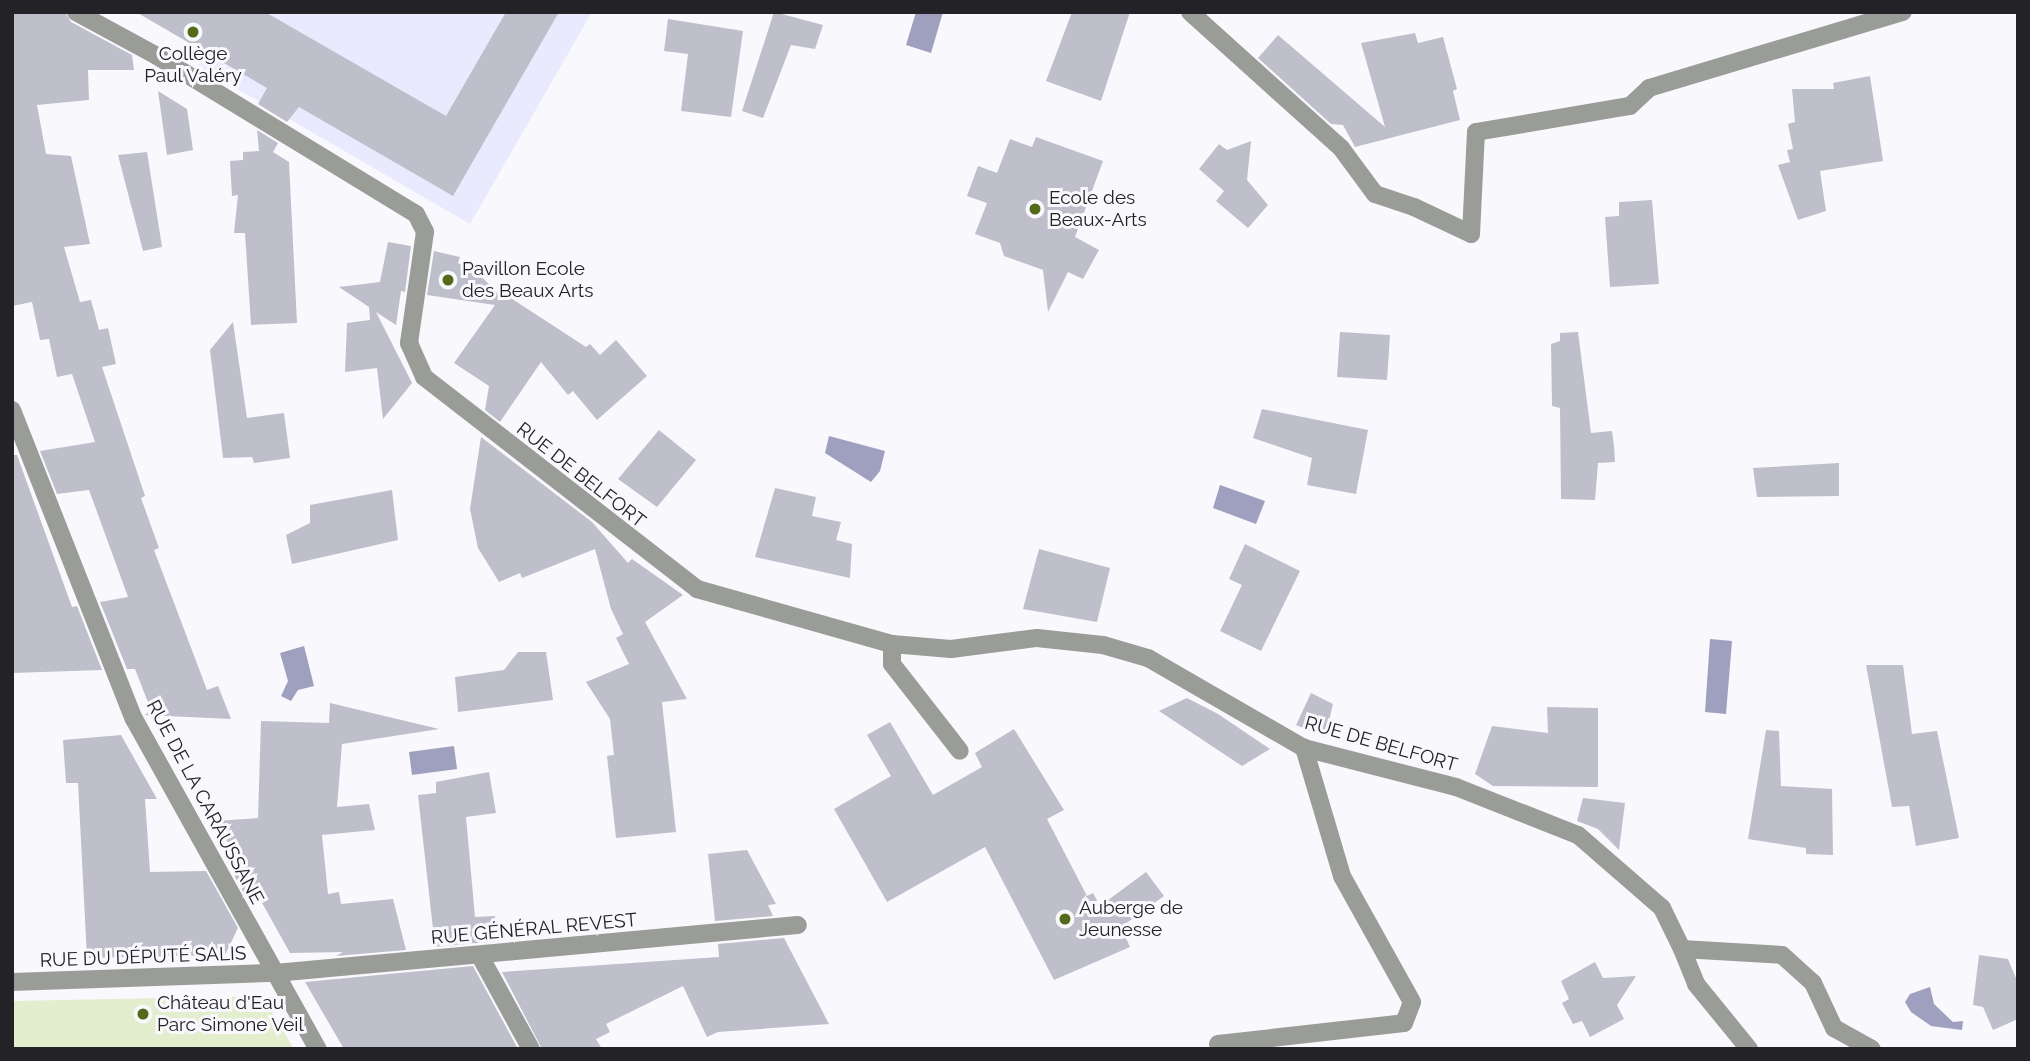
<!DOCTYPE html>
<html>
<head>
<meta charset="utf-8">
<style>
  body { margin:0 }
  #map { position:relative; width:2030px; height:1061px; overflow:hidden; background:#f8f8fd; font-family:Raleway,sans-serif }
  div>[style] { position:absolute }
  .built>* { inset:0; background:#e9eafd }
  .green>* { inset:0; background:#e2eece }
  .water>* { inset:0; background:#9fa0bf }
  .building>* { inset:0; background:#bfbfcb }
  .service>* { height:18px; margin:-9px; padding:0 9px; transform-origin:9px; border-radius:9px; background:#9a9c97 }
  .minor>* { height:18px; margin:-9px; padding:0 9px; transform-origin:9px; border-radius:9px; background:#9a9c97 }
  .tertiary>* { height:18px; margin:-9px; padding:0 9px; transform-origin:9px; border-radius:9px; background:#9a9c97 }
  .dots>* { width:19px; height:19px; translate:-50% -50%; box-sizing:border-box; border:4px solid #f8f8fd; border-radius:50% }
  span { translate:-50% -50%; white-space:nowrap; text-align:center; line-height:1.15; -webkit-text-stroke:6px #f8f8fd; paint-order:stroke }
  .poi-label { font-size:19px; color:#222227 }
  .left { translate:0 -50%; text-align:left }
  .street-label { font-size:19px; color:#222227 }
  .frame { position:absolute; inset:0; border:14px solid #222227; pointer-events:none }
</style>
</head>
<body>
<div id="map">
  <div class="built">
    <i style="clip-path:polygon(136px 12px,592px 12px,470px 224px,198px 66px,204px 52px)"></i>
  </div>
  <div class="green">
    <i style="clip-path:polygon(263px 996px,294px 1049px,12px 1049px,12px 1001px)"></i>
  </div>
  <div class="water">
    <i style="clip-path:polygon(916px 12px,943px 12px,931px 53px,906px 45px)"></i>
    <i style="clip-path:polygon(829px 436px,885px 451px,880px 471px,871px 482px,825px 453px)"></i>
    <i style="clip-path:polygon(1220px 485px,1265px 501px,1256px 524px,1213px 508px)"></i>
    <i style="clip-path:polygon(1710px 639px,1732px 641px,1726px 714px,1705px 712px)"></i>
    <i style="clip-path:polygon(304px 646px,314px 686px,298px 690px,291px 701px,281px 696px,288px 681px,280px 653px)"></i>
    <i style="clip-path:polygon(454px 746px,457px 769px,412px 775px,409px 752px)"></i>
    <i style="clip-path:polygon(1930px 987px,1934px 1004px,1953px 1022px,1963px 1021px,1962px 1030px,1931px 1026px,1911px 1012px,1905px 1002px,1910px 994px)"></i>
  </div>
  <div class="building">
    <i style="clip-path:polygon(12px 12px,65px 12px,71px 22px,132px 55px,134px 70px,88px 70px,89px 100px,37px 105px,46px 154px,71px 156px,90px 244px,64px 247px,80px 302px,91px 300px,99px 330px,108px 328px,116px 364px,102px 367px,145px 496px,141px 498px,159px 548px,154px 550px,207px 690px,218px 686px,231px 719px,145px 715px,151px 710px,135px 669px,127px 669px,100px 602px,128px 597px,89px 490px,57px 494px,40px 451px,95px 442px,72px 374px,57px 377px,49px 339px,40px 340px,32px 302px,12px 306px)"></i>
    <i style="clip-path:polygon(136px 12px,265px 12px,446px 116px,506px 12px,559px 12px,453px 196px,299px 107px,287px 122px,258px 104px,267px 88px)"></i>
    <i style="clip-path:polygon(774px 12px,823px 25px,815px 49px,791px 45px,763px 118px,742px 111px)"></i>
    <i style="clip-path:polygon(1072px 12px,1130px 12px,1101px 101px,1046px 81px)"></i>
    <i style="clip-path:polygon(668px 19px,743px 31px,731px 117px,681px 111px,688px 54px,664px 51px)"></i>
    <i style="clip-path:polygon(1415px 33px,1418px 43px,1443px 37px,1457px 89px,1453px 91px,1460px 120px,1355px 147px,1343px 125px,1331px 124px,1258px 58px,1278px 35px,1385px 127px,1361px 43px)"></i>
    <i style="clip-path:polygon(1870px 76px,1883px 161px,1820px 171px,1826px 211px,1798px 220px,1778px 165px,1790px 162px,1787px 150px,1793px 149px,1788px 124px,1795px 122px,1792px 89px,1834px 89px,1833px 83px)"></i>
    <i style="clip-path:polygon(158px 91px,187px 109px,193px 150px,167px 155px)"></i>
    <i style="clip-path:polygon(257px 130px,278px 143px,273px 152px,289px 162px,297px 323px,251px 325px,245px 233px,234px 233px,238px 195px,232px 196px,230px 161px,243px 160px,243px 152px,259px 151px)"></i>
    <i style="clip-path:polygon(1036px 137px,1103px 161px,1075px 237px,1099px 250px,1083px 279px,1068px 272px,1048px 312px,1043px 270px,1004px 256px,1000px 243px,975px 234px,987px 203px,967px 196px,978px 166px,997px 173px,1010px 139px,1032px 147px)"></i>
    <i style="clip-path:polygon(1251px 141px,1247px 180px,1268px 205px,1248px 228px,1216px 201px,1224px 191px,1199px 169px,1219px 144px,1227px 150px)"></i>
    <i style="clip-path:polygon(147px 152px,162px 247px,143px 251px,118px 155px)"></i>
    <i style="clip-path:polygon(1652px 200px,1659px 284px,1610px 287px,1605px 217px,1619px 216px,1619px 202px)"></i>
    <i style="clip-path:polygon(388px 242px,411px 246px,405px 292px,401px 291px,396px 325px,376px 312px,412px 383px,383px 419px,377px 368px,345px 372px,347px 323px,370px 320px,369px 307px,339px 287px,380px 282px)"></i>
    <i style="clip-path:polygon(434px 251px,460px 257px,458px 263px,482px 277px,501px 297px,503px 293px,586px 347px,590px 344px,600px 355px,616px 340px,647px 376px,597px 420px,573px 391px,568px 395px,541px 362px,500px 422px,485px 410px,489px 386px,454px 363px,495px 305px,427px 295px)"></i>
    <i style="clip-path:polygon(233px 322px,247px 418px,284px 413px,290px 458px,254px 463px,252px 457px,223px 458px,210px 350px)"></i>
    <i style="clip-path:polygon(1340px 332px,1390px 335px,1387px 380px,1337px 377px)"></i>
    <i style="clip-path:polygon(1578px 332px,1591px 433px,1612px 431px,1614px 446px,1615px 462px,1598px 463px,1595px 500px,1561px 499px,1560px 408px,1552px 406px,1551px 344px,1560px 341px,1560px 333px)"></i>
    <i style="clip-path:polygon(1262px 409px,1368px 430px,1356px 494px,1307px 485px,1312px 458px,1253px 438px)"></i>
    <i style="clip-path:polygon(659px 430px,696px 460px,657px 507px,618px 479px)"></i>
    <i style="clip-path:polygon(481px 437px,592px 522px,628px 563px,632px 559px,683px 595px,645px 622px,687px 699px,662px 702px,676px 832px,616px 838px,607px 756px,614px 755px,610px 719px,586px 682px,629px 664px,616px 638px,623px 634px,611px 609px,595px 549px,522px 578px,520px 573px,499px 582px,478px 548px,470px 509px)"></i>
    <i style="clip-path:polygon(12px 455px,17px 455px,72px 607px,77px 606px,102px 670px,12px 673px)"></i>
    <i style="clip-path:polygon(1839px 463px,1839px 496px,1757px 497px,1753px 468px)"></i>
    <i style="clip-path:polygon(775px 488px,816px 497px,812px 516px,841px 522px,836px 540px,852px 544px,850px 578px,755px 557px)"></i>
    <i style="clip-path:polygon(392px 490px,398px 540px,292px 564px,286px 535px,310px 523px,310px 505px)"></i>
    <i style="clip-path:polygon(1245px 544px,1300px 571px,1261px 651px,1220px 631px,1242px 585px,1229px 579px)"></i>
    <i style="clip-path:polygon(1039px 549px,1110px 568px,1097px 622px,1023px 609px)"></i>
    <i style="clip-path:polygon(518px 652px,546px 652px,553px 700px,458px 712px,455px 677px,504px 670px)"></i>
    <i style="clip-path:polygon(1866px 665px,1903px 665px,1912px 734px,1937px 731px,1959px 838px,1916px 846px,1909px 806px,1892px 807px)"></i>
    <i style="clip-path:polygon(1311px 693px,1333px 704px,1325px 737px,1296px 725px)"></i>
    <i style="clip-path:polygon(1187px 698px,1218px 714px,1270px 749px,1242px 766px,1159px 711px)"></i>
    <i style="clip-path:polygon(330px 703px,439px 729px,342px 744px,337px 807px,369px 804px,375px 830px,322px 835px,328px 894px,339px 892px,341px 904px,393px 899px,406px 950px,336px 956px,343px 952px,290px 953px,256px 892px,250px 904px,231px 870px,244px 870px,215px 821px,258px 818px,261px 721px,329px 723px)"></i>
    <i style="clip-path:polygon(1547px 707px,1598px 708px,1598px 787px,1493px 786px,1475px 774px,1492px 726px,1548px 733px)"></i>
    <i style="clip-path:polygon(890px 722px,933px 795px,982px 767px,975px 753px,1014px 729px,1064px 810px,1047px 819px,1087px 896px,1093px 893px,1100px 906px,1146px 872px,1164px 896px,1121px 927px,1130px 947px,1054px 980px,985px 847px,887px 902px,834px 809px,891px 776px,867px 735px)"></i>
    <i style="clip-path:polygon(1766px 730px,1779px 731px,1781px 786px,1832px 789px,1833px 855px,1806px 854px,1806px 848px,1748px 839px)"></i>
    <i style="clip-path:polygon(121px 735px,157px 799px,145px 799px,150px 872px,206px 871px,238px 928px,225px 955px,87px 958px,78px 783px,66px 783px,63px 740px)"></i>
    <i style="clip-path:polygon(489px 772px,496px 813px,466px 817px,475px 917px,495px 916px,496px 941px,435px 947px,418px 795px,436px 793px,436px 782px)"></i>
    <i style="clip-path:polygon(1583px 798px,1625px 803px,1619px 850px,1598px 829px,1577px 821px)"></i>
    <i style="clip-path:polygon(747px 850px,776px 904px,768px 905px,773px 916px,715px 921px,708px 854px)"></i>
    <i style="clip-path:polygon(784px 938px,829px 1024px,718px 1032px,707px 1037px,683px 986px,606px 1024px,610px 1032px,596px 1039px,602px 1049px,542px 1049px,502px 972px,719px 957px,718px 944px)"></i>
    <i style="clip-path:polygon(1979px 955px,2008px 959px,2018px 983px,2018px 1019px,1993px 1030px,1983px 1007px,1973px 1005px)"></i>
    <i style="clip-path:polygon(1595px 962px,1603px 978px,1636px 976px,1617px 1005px,1624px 1019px,1590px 1037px,1582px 1021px,1573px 1024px,1562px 1003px,1569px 999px,1561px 981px)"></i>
    <i style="clip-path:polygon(473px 966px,518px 1049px,344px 1049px,305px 982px)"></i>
  </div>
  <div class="service">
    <i style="left:1218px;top:1044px;width:187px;rotate:-6.4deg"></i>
    <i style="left:1404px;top:1023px;width:22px;rotate:-69deg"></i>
    <i style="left:1412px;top:1002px;width:144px;rotate:-119.1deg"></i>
    <i style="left:1342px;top:876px;width:134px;rotate:-106.5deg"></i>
  </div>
  <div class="minor">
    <i style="left:76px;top:12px;width:92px;rotate:28.5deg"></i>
    <i style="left:157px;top:56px;width:303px;rotate:31.4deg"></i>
    <i style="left:416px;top:214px;width:20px;rotate:63deg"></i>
    <i style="left:425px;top:232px;width:112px;rotate:98.2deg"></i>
    <i style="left:409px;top:343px;width:37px;rotate:66deg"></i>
    <i style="left:424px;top:377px;width:346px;rotate:37.8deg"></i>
    <i style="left:697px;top:589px;width:203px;rotate:15.8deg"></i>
    <i style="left:892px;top:644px;width:59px;rotate:4.8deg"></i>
    <i style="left:951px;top:649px;width:87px;rotate:-7.3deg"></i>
    <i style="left:1037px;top:638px;width:66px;rotate:6.1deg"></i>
    <i style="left:1103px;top:645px;width:47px;rotate:16.1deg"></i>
    <i style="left:1148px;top:658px;width:180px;rotate:30deg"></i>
    <i style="left:1304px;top:748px;width:157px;rotate:14.4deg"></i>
    <i style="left:1456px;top:787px;width:131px;rotate:21.5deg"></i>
    <i style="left:1578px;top:835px;width:111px;rotate:41deg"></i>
    <i style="left:1662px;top:908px;width:46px;rotate:64deg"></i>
    <i style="left:1682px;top:949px;width:100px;rotate:3.4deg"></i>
    <i style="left:1782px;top:955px;width:42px;rotate:42.1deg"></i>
    <i style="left:1813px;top:983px;width:50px;rotate:65deg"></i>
    <i style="left:1834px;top:1028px;width:43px;rotate:28.9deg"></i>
    <i style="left:1190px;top:12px;width:203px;rotate:42deg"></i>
    <i style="left:1341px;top:148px;width:57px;rotate:53.5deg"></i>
    <i style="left:1375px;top:194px;width:41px;rotate:18.4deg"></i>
    <i style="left:1414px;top:207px;width:63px;rotate:25.3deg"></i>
    <i style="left:1471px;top:234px;width:102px;rotate:-87.2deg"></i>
    <i style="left:1476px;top:132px;width:156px;rotate:-9.6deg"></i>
    <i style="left:1630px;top:106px;width:26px;rotate:-43deg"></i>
    <i style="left:1649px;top:88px;width:265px;rotate:-16.7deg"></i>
    <i style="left:892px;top:644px;width:20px;rotate:90deg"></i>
    <i style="left:892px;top:664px;width:110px;rotate:52deg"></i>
    <i style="left:1682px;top:949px;width:38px;rotate:68deg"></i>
    <i style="left:1696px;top:984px;width:84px;rotate:50.8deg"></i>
    <i style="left:480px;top:956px;width:106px;rotate:61.3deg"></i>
    <i style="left:12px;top:982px;width:263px;rotate:-2deg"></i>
    <i style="left:275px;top:973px;width:525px;rotate:-5.24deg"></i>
  </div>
  <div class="tertiary">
    <i style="left:12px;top:410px;width:332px;rotate:68.5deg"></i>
    <i style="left:134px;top:719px;width:378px;rotate:60.9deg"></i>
  </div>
  <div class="dots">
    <i style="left:193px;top:32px;background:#536a19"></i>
    <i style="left:1035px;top:209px;background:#536a19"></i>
    <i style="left:448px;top:280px;background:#536a19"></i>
    <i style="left:1065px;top:919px;background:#536a19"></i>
    <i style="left:143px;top:1014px;background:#536a19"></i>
  </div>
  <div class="poi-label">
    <span style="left:193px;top:65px">Collège<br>Paul Valéry</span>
    <span class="left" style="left:1049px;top:209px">Ecole des<br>Beaux-Arts</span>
    <span class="left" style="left:462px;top:280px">Pavillon Ecole<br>des Beaux Arts</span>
    <span class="left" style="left:1079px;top:919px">Auberge de<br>Jeunesse</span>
    <span class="left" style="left:157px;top:1014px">Château d'Eau<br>Parc Simone Veil</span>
  </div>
  <div class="street-label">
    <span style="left:581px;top:475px;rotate:38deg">RUE DE BELFORT</span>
    <span style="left:1381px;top:744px;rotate:16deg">RUE DE BELFORT</span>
    <span style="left:205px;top:802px;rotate:62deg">RUE DE LA CARAUSSANE</span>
    <span style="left:534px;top:929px;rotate:-5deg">RUE GÉNÉRAL REVEST</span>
    <span style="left:143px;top:957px;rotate:-2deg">RUE DU DÉPUTÉ SALIS</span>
  </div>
  <div class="frame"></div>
</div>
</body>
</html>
